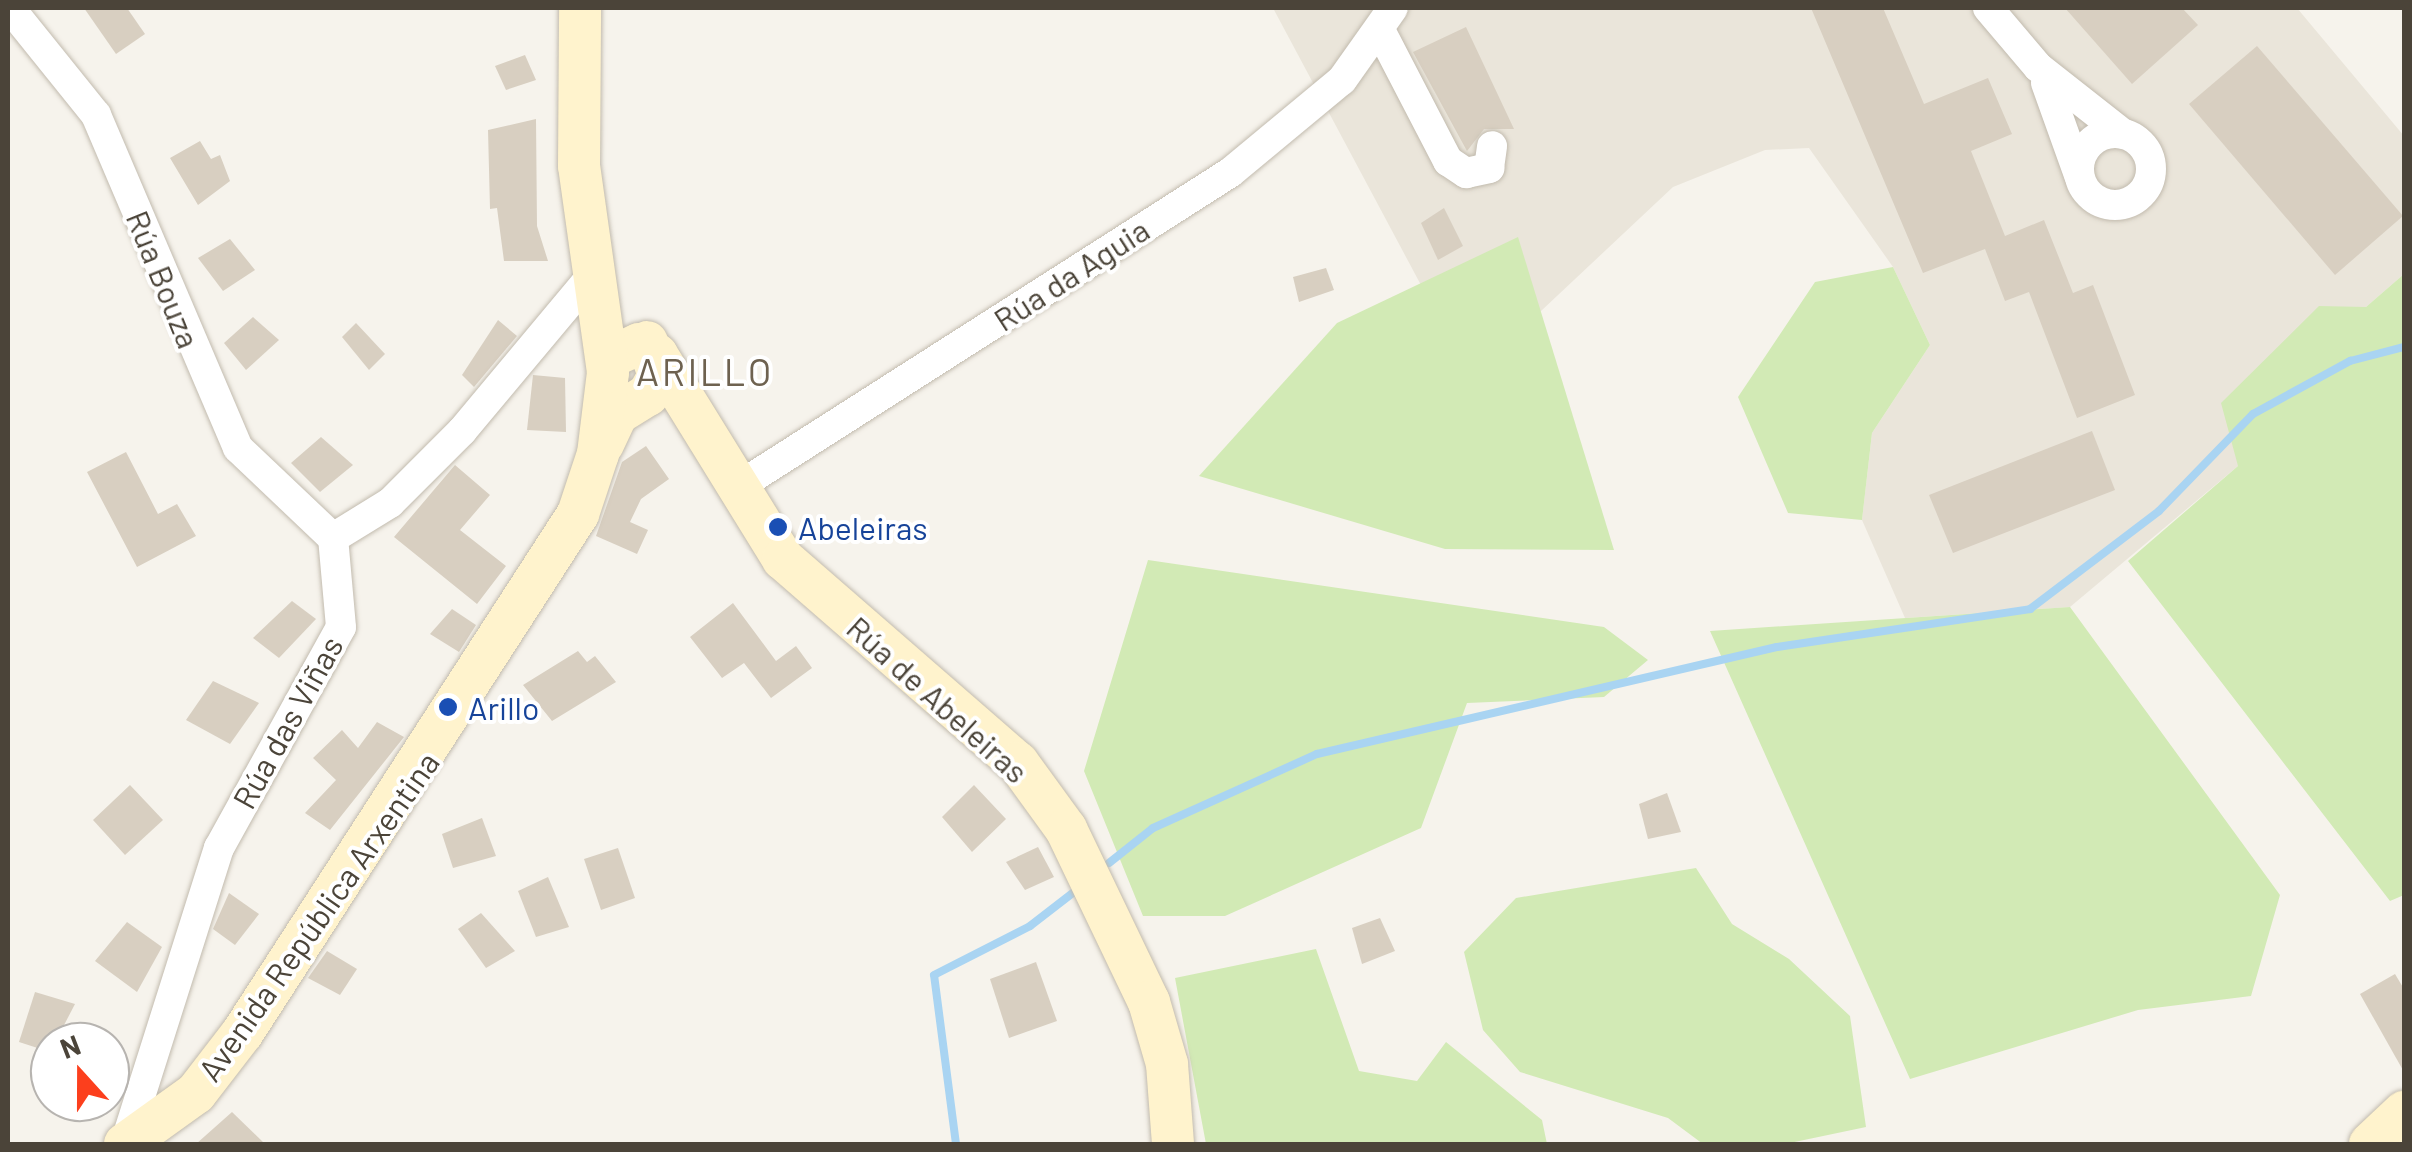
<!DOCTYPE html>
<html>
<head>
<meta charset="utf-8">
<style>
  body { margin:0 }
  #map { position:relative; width:2412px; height:1152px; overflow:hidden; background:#f6f3ec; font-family:Barlow,sans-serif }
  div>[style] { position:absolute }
  .residential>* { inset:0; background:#eae5da }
  .green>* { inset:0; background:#d2eab5 }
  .stream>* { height:8px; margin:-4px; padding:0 4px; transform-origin:4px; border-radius:4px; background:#a9d4f2 }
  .building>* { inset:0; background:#d8cfc1 }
  .roads { filter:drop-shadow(0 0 2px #c2bbae) drop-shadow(0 0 2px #c2bbae) }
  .street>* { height:30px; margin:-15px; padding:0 15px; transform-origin:15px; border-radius:15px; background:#fff }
  .street>.ring { margin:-15px; padding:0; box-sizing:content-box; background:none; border:30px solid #fff; border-radius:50% }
  .secondary>* { height:42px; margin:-21px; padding:0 21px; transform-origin:21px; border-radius:21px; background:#fff3cd }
  .dots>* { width:28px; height:28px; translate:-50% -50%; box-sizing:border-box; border:5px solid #fff; border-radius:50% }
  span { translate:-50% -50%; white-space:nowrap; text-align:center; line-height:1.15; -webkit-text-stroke:8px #fff; paint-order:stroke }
  .street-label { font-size:32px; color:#4b4439 }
  .transit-label { font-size:32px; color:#164399 }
  .left { translate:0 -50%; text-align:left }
  .quarter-label { font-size:38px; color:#6e6250; letter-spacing:2.5px }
  .frame { position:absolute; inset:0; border:10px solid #4b4439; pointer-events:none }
  .north { position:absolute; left:30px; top:1022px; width:100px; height:100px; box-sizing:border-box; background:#fff; border:2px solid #b7b4b0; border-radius:50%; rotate:339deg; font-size:28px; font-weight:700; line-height:40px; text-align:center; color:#4b4439 }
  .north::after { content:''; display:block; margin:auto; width:35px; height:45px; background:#fc3f1d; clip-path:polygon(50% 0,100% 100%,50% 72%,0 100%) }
</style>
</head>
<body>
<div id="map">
  <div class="residential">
    <i style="clip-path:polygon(1273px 8px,2297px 8px,2404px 136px,2404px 274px,2366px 307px,2238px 466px,2070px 607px,1905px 618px,1862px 520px,1872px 433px,1930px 345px,1893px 267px,1809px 148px,1765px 150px,1673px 187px,1541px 311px,1461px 360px)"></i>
  </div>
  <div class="green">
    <i style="clip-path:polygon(1518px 237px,1614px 550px,1445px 549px,1199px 476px,1337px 323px)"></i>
    <i style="clip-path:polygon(1893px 267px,1930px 345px,1872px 433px,1862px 520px,1788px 513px,1738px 397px,1815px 282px)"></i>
    <i style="clip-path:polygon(2404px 274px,2404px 895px,2390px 901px,2128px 561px,2238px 466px,2221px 403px,2319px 306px,2366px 307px)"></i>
    <i style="clip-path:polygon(1148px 560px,1604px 627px,1648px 660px,1604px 697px,1467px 703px,1421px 828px,1225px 916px,1143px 916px,1084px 771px)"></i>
    <i style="clip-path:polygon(2070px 607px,2280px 895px,2251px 996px,2138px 1010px,1910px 1079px,1710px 631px)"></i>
    <i style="clip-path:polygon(1696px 868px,1732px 924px,1789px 959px,1850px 1016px,1866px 1127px,1785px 1144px,1703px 1144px,1668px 1118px,1520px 1072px,1483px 1030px,1464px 952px,1516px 898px)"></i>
    <i style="clip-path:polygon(1316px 949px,1359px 1071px,1417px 1081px,1446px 1042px,1542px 1120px,1547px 1144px,1206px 1144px,1175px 978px)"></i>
  </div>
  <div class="stream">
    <i style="left:1109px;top:863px;width:56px;rotate:-38.5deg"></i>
    <i style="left:1153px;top:828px;width:180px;rotate:-24.3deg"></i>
    <i style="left:1317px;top:754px;width:472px;rotate:-13.1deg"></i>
    <i style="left:1777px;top:647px;width:256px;rotate:-8.5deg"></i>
    <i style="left:2030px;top:609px;width:162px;rotate:-37.2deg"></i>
    <i style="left:2159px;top:511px;width:135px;rotate:-45.9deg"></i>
    <i style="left:2253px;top:414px;width:111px;rotate:-28.7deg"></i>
    <i style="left:2350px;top:361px;width:56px;rotate:-14.5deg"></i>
    <i style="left:956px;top:1144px;width:170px;rotate:-97.4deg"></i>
    <i style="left:934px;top:975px;width:108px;rotate:-27deg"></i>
    <i style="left:1030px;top:926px;width:56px;rotate:-37.7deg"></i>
  </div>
  <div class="building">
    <i style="clip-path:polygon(84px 8px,127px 8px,145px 34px,116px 54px)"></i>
    <i style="clip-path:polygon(1811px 8px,1883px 8px,1924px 104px,1988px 78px,2012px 134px,1971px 151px,2005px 236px,2044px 220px,2073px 293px,2093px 285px,2135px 395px,2077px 418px,2029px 292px,2005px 301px,1985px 249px,1923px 273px)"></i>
    <i style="clip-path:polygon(2065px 8px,2182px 8px,2198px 25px,2132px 84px)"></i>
    <i style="clip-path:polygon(1466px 27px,1514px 129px,1484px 129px,1467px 151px,1413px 52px)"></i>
    <i style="clip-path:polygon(2257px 46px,2403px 216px,2335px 275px,2189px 104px)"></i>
    <i style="clip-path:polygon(525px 55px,536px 80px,506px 90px,495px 66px)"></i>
    <i style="clip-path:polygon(536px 119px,537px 226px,548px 261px,504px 261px,497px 208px,490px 209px,488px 130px)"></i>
    <i style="clip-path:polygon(200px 141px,211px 159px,220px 155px,230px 181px,198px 205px,170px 158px)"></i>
    <i style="clip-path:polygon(1444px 208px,1463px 246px,1438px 260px,1421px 223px)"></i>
    <i style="clip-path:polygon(230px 239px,255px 270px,223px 291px,198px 258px)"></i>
    <i style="clip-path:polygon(1326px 268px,1334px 290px,1299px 302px,1293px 277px)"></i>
    <i style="clip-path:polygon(253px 317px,279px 340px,246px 370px,224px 343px)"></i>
    <i style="clip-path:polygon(498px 320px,517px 336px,474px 387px,462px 375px)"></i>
    <i style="clip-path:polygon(356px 323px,385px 354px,369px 370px,342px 337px)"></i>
    <i style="clip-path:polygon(533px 375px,565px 378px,566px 432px,527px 430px)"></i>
    <i style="clip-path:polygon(2092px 431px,2115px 490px,1953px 553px,1929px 495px)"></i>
    <i style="clip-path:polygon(321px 437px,353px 465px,320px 492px,291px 463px)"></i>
    <i style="clip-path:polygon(646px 446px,669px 479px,641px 499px,630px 522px,648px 530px,637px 554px,596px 536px,622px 462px)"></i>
    <i style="clip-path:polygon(126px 452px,158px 514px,177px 504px,196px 536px,137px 567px,87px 472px)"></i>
    <i style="clip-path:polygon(455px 465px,490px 495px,460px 530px,506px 566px,477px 604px,394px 537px)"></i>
    <i style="clip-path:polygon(292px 601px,316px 619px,279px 658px,253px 638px)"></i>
    <i style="clip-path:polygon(733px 603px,776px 661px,796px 646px,812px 668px,771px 698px,744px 663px,722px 678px,690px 637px)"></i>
    <i style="clip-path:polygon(452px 609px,476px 625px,459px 652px,430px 634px)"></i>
    <i style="clip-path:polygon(578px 651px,587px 662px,595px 656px,616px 682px,552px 721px,523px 685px)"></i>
    <i style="clip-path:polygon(213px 681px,259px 703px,230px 744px,186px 720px)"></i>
    <i style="clip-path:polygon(377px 722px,404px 737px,330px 830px,305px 813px,336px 780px,313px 758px,342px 730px,358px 748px)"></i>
    <i style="clip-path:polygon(130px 785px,163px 820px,125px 855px,93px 820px)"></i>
    <i style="clip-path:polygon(974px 785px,1006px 819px,972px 852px,942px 817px)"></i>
    <i style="clip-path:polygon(1667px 793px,1681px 832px,1648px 839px,1639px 804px)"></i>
    <i style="clip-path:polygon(482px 818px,496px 856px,453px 868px,442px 834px)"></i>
    <i style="clip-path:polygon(1038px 847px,1054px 877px,1025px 890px,1006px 862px)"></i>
    <i style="clip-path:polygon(618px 848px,635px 898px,601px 910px,584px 859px)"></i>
    <i style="clip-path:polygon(548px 877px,569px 927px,536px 937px,518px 891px)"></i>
    <i style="clip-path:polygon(229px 893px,259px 914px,235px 945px,213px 929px)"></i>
    <i style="clip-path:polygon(481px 913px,515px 951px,486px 968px,458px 929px)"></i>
    <i style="clip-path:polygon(1380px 918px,1395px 951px,1362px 964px,1352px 928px)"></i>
    <i style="clip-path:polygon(127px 922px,162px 947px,137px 992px,95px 961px)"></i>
    <i style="clip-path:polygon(327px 951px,357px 969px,340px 995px,308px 978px)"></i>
    <i style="clip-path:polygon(1036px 962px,1057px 1021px,1009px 1038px,990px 979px)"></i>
    <i style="clip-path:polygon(2395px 974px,2404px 989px,2404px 1072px,2360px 994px)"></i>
    <i style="clip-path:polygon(35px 992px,75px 1004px,50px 1052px,19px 1042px)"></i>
    <i style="clip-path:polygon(232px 1112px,265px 1144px,196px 1144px)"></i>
  </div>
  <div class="roads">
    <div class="street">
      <i style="left:10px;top:8px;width:137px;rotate:51.2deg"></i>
      <i style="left:96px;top:115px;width:362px;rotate:66.9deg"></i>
      <i style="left:238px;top:448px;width:131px;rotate:43.5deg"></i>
      <i style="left:1988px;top:8px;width:77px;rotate:49.7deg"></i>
      <i style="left:2038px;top:67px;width:108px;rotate:38.2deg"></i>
      <i style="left:1380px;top:30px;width:148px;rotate:62.6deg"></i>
      <i style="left:1448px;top:161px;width:22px;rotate:34deg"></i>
      <i style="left:1466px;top:173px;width:24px;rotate:-12deg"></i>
      <i style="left:1489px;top:168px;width:22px;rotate:-82deg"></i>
      <i style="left:2046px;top:83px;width:98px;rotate:70.3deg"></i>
      <i class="ring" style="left:2079px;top:133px;width:42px;height:42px"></i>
      <i style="left:736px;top:488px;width:587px;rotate:-32.55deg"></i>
      <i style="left:1231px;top:172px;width:144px;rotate:-39.7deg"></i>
      <i style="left:1342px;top:80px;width:88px;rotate:-54.7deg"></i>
      <i style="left:125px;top:1144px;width:311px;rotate:-72.4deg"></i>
      <i style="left:219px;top:848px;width:252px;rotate:-61.1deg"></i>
      <i style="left:341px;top:627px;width:89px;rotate:-95.1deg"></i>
      <i style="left:333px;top:538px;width:67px;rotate:-31.6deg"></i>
      <i style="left:390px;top:503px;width:102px;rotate:-45deg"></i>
      <i style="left:462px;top:431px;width:207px;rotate:-50.1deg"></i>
    </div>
    <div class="secondary">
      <i style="left:608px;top:358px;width:34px;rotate:-24deg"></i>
      <i style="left:639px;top:344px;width:21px;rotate:31deg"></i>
      <i style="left:657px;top:355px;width:240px;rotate:58.3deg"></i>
      <i style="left:783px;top:559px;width:311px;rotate:41deg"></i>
      <i style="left:1018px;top:763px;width:82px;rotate:54deg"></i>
      <i style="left:1066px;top:829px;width:192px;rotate:64.4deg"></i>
      <i style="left:1149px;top:1002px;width:65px;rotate:73.8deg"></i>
      <i style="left:1167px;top:1064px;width:80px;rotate:85.7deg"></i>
      <i style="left:603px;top:444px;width:33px;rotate:-65deg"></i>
      <i style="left:617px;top:414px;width:36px;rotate:-32deg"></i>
      <i style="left:648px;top:395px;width:23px;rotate:-61deg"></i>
      <i style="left:659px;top:375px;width:35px;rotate:-110deg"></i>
      <i style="left:125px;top:1144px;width:87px;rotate:-35.7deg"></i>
      <i style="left:196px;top:1093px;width:77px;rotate:-52.4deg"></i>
      <i style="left:243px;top:1032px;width:617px;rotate:-57.11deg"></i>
      <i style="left:578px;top:514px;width:63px;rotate:-71.6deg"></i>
      <i style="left:598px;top:454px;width:83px;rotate:-83deg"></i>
      <i style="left:608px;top:372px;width:208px;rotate:-98deg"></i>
      <i style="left:579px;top:166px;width:158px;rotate:-89.6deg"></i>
      <i style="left:2370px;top:1144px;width:47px;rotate:-43.3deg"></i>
    </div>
  </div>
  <div class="dots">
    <i style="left:778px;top:527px;background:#1a4fb4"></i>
    <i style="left:448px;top:707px;background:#1a4fb4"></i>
  </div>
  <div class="street-label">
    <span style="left:1071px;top:274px;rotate:-33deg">Rúa da Aguia</span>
    <span style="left:164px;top:279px;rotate:68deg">Rúa Bouza</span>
    <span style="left:938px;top:699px;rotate:42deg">Rúa de Abeleiras</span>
    <span style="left:287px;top:722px;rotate:-61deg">Rúa das Viñas</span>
    <span style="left:318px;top:916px;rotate:-55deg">Avenida República Arxentina</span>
  </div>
  <div class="transit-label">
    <span class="left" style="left:798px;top:527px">Abeleiras</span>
    <span class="left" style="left:468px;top:707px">Arillo</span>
  </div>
  <div class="quarter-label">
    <span style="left:705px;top:372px">ARILLO</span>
  </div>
  <div class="frame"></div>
  <div class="north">N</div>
</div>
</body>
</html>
